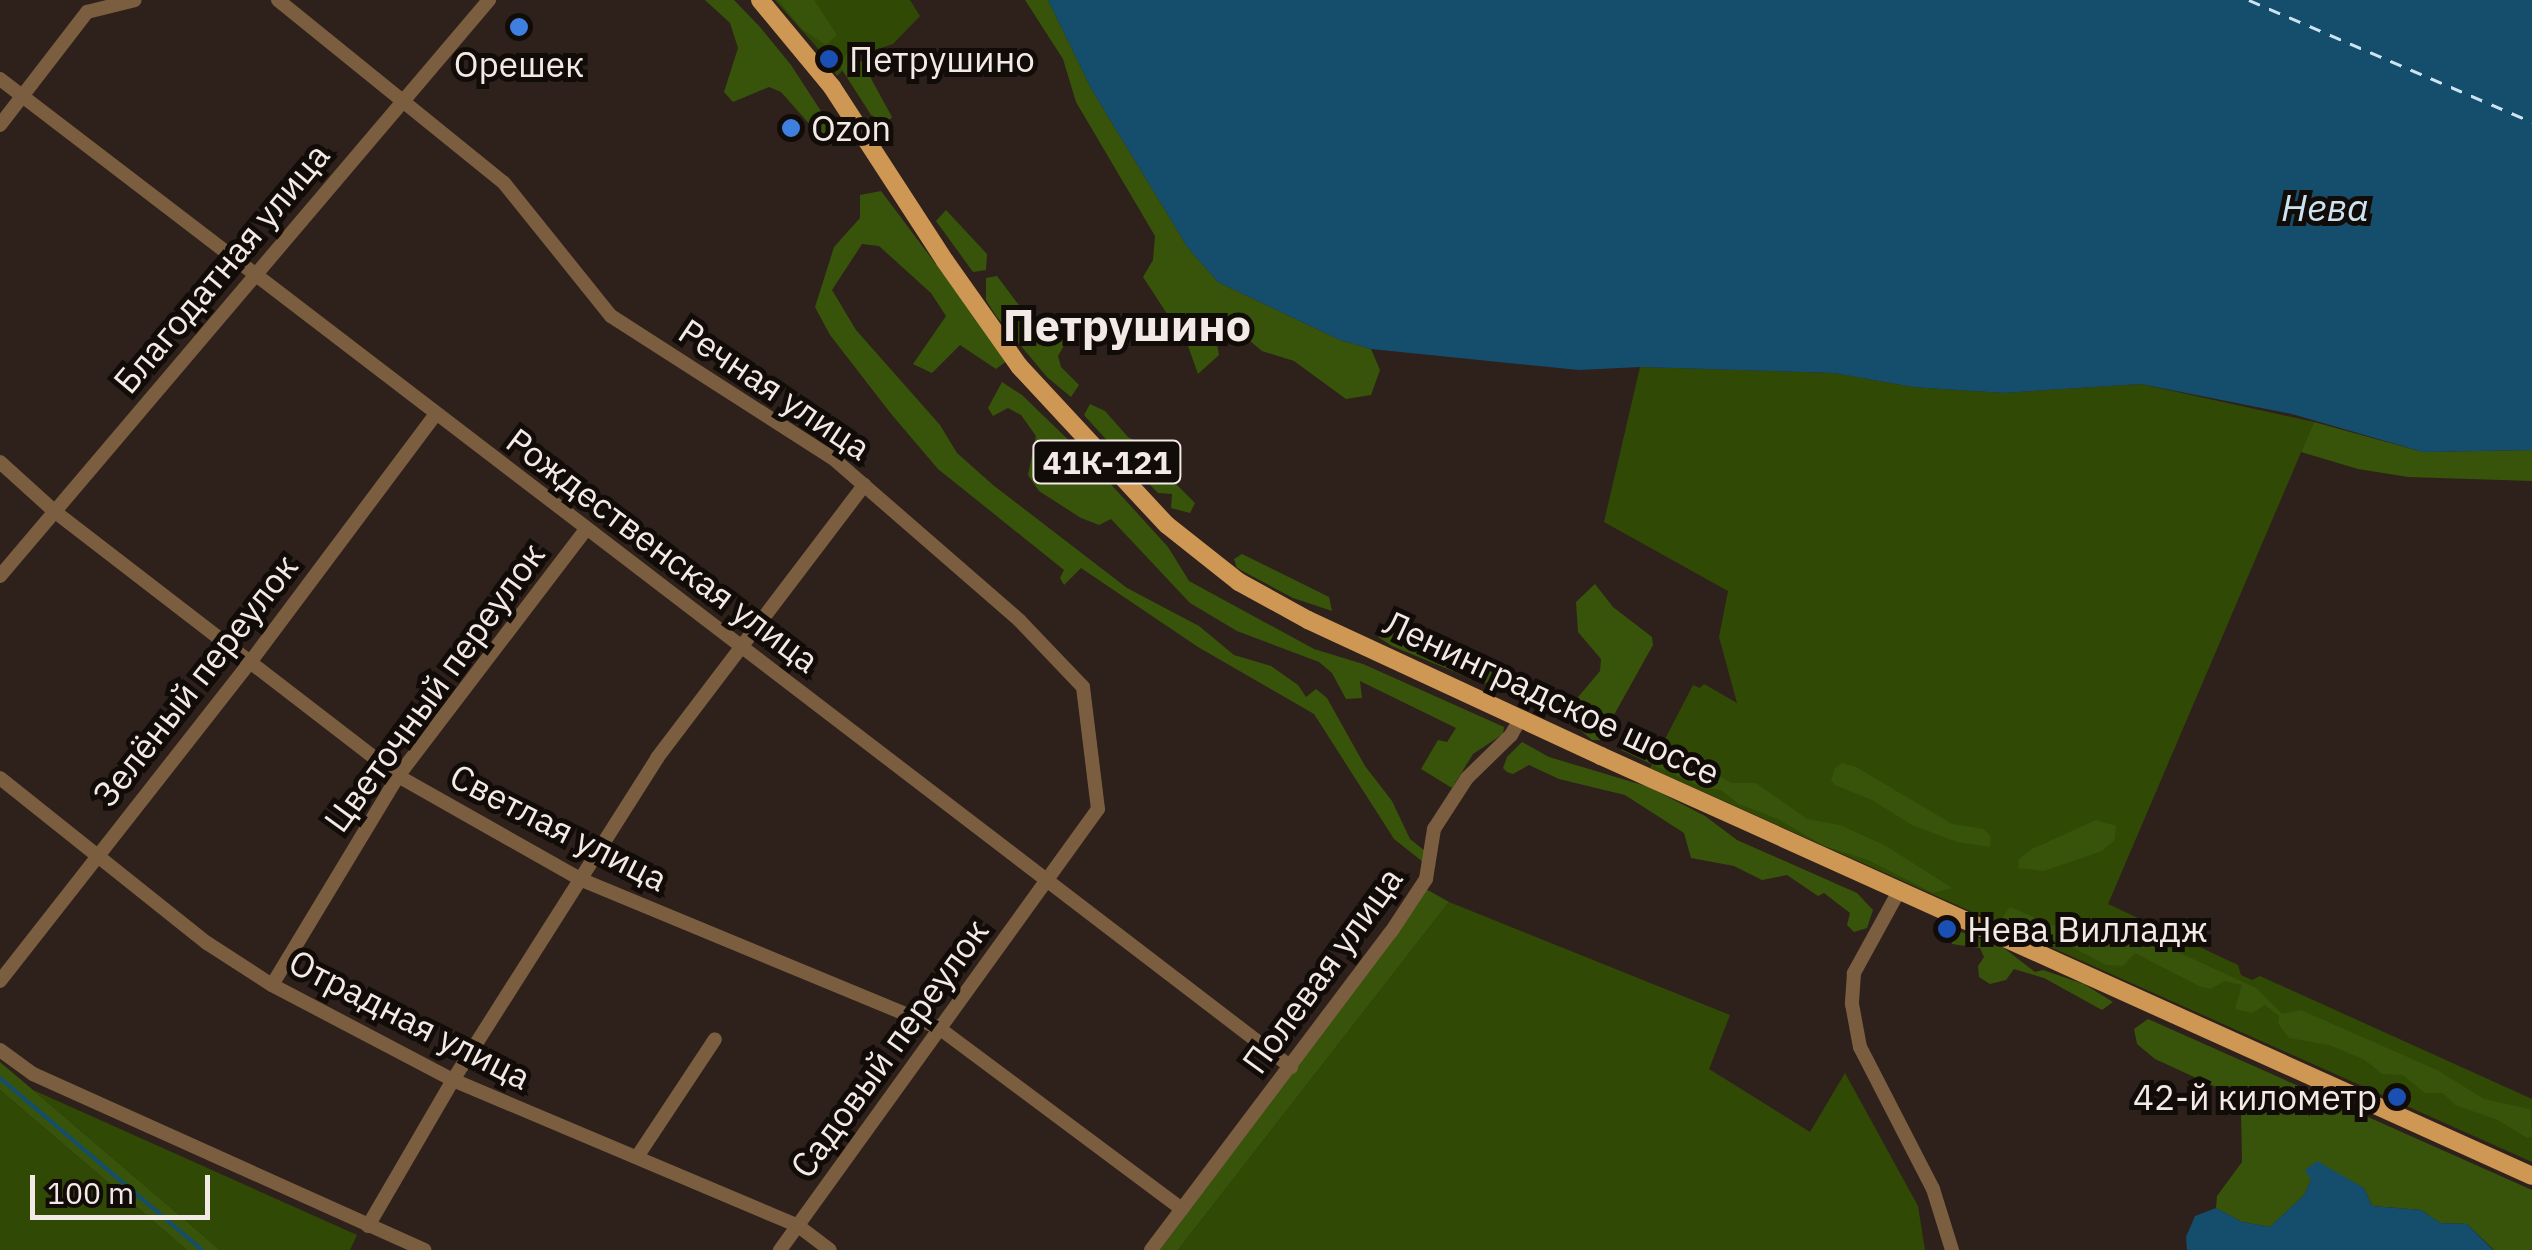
<!DOCTYPE html>
<html>
<head>
<meta charset="utf-8">
<style>
  body { margin:0 }
  #map { position:relative; width:2532px; height:1250px; overflow:hidden; background:#2e211b; font-family:"IBM Plex Sans",sans-serif }
  div>[style] { position:absolute }
  .green>* { inset:0; background:#304a06 }
  .forest>* { inset:0; background:#37540a }
  .water>* { inset:0; background:#154e6c }
  .stream>* { height:4px; margin:-2px; padding:0 2px; transform-origin:2px; border-radius:2px; background:#154e6c }
  .ferry>* { height:2.5px; margin-top:-1.25px; transform-origin:0; background:repeating-linear-gradient(90deg,#cce3f2 0 12px,transparent 0 22px) }
  .minor>* { height:14px; margin:-7px; padding:0 7px; transform-origin:7px; border-radius:7px; background:#7a5e3f }
  .major>* { height:18px; margin:-9px; padding:0 9px; transform-origin:9px; border-radius:9px; background:#cf9754 }
  .dots>* { width:28px; height:28px; translate:-50% -50%; box-sizing:border-box; border:5px solid #120c09; border-radius:50% }
  span { translate:-50% -50%; white-space:nowrap; text-align:center; line-height:1.15; -webkit-text-stroke:10px #120c09; paint-order:stroke }
  .shield-label span { padding:2px 8px; background:#120c09; border:2px solid; border-radius:8px; -webkit-text-stroke-width:0 }
  .shield-label { font-size:32px; color:#f3eae5; font-weight:700 }
  .poi-label { font-size:35px; color:#f3eae5 }
  .left { translate:0 -50%; text-align:left }
  .right { translate:-100% -50%; text-align:right }
  .street-label { font-size:35px; color:#f3eae5 }
  .water-label { font-size:38px; color:#cce3f2; font-style:italic }
  .district-label { font-size:45px; color:#f3eae5; font-weight:700 }
  .scale { position:absolute; left:30px; top:1175px; width:180px; height:45px; box-sizing:border-box; border:5px solid #f3eae5; border-top:0; padding-left:12px; font-size:30px; line-height:35px; white-space:nowrap; color:#f3eae5; -webkit-text-stroke:8px #120c09; paint-order:stroke }
</style>
</head>
<body>
<div id="map">
  <div class="green">
    <i style="clip-path:polygon(775px 0,910px 0,920px 16px,893px 44px,859px 55px,837px 76px,831px 65px,837px 58px,833px 51px,822px 53px)"></i>
    <i style="clip-path:polygon(1640px 367px,1834px 373px,1913px 387px,2003px 393px,2141px 384px,2314px 422px,2108px 904px,2238px 965px,2241px 975px,2252px 980px,2260px 976px,2532px 1099px,2532px 1162px,1650px 768px,1693px 685px,1700px 688px,1704px 684px,1737px 703px,1719px 637px,1728px 591px,1604px 522px)"></i>
    <i style="clip-path:polygon(1449px 902px,1730px 1015px,1709px 1069px,1810px 1132px,1845px 1073px,1918px 1206px,1925px 1250px,1178px 1250px)"></i>
    <i style="clip-path:polygon(0 1090px,159px 1226px,187px 1250px,0 1250px)"></i>
    <i style="clip-path:polygon(33px 1090px,357px 1235px,350px 1250px,220px 1250px)"></i>
  </div>
  <div class="forest">
    <i style="clip-path:polygon(705px 0,734px 0,760px 27px,791px 65px,830px 125px,832px 139px,820px 136px,781px 92px,769px 87px,733px 102px,724px 92px,738px 48px,730px 23px)"></i>
    <i style="clip-path:polygon(778px 0,814px 0,837px 35px,826px 45px,803px 30px)"></i>
    <i style="clip-path:polygon(1025px 0,1048px 0,1092px 90px,1188px 248px,1218px 282px,1340px 340px,1371px 349px,1380px 370px,1371px 395px,1346px 399px,1294px 361px,1262px 351px,1227px 322px,1214px 328px,1219px 355px,1198px 374px,1188px 346px,1143px 277px,1153px 260px,1155px 236px,1076px 102px,1063px 59px)"></i>
    <i style="clip-path:polygon(849px 51px,862px 62px,892px 117px,887px 123px,871px 115px,839px 65px)"></i>
    <i style="clip-path:polygon(881px 191px,1008px 360px,996px 369px,960px 345px,932px 373px,913px 364px,946px 316px,931px 293px,879px 246px,862px 244px,832px 290px,856px 330px,940px 425px,957px 453px,993px 485px,1127px 588px,1199px 626px,1234px 655px,1271px 666px,1298px 685px,1306px 697px,1316px 689px,1327px 698px,1365px 766px,1392px 801px,1410px 839px,1425px 851px,1423px 862px,1394px 839px,1314px 714px,1198px 647px,1081px 568px,1064px 585px,1060px 578px,1064px 570px,938px 469px,892px 415px,830px 335px,815px 307px,834px 247px,860px 218px,860px 195px)"></i>
    <i style="clip-path:polygon(946px 210px,987px 254px,986px 270px,973px 272px,936px 221px)"></i>
    <i style="clip-path:polygon(997px 276px,1030px 320px,1052px 320px,1066px 342px,1058px 356px,1061px 367px,1079px 385px,1071px 397px,1047px 377px,996px 316px,986px 300px,986px 278px)"></i>
    <i style="clip-path:polygon(1002px 382px,1022px 395px,1086px 457px,1168px 547px,1189px 581px,1314px 649px,1363px 664px,1504px 727px,1503px 734px,1473px 754px,1452px 788px,1421px 769px,1438px 740px,1447px 742px,1456px 728px,1360px 681px,1362px 698px,1346px 699px,1332px 673px,1319px 662px,1237px 631px,1190px 603px,1111px 519px,1099px 525px,1081px 518px,1039px 491px,1028px 475px,1036px 436px,1021px 415px,1008px 408px,993px 416px,988px 408px)"></i>
    <i style="clip-path:polygon(1090px 404px,1105px 411px,1128px 437px,1164px 456px,1171px 479px,1195px 503px,1190px 513px,1171px 508px,1172px 494px,1158px 493px,1113px 447px,1084px 415px)"></i>
    <i style="clip-path:polygon(2314px 422px,2423px 452px,2532px 450px,2532px 481px,2408px 477px,2358px 469px,2301px 452px)"></i>
    <i style="clip-path:polygon(1242px 554px,1329px 597px,1332px 611px,1293px 598px,1237px 568px,1234px 559px)"></i>
    <i style="clip-path:polygon(1595px 584px,1613px 607px,1652px 637px,1653px 645px,1600px 740px,1592px 740px,1563px 715px,1600px 671px,1601px 659px,1578px 632px,1576px 602px)"></i>
    <i style="clip-path:polygon(1388px 625px,1473px 668px,1488px 669px,1496px 677px,1484px 684px,1392px 646px,1378px 637px)"></i>
    <i style="clip-path:polygon(1638px 734px,1732px 783px,1756px 783px,1807px 819px,1840px 825px,1886px 846px,1952px 888px,1933px 893px,1868px 860px,1824px 846px,1778px 819px,1739px 804px,1721px 790px,1703px 788px,1621px 750px,1628px 737px)"></i>
    <i style="clip-path:polygon(1522px 742px,1549px 757px,1649px 787px,1705px 816px,1737px 840px,1857px 893px,1873px 910px,1867px 928px,1854px 932px,1847px 925px,1850px 913px,1824px 893px,1818px 896px,1787px 875px,1762px 880px,1734px 866px,1691px 858px,1684px 833px,1625px 795px,1559px 779px,1529px 765px,1513px 774px,1507px 772px,1503px 768px,1507px 757px)"></i>
    <i style="clip-path:polygon(1842px 763px,1856px 767px,1952px 824px,1984px 829px,1991px 837px,1990px 847px,1957px 842px,1912px 825px,1872px 800px,1835px 785px,1831px 780px,1835px 768px)"></i>
    <i style="clip-path:polygon(2096px 820px,2116px 826px,2114px 841px,2102px 851px,2044px 871px,2018px 868px,2019px 859px,2032px 849px)"></i>
    <i style="clip-path:polygon(1426px 889px,1449px 902px,1178px 1250px,1160px 1250px)"></i>
    <i style="clip-path:polygon(2010px 907px,2087px 940px,2088px 930px,2100px 922px,2154px 941px,2256px 988px,2282px 1014px,2301px 1010px,2437px 1070px,2484px 1099px,2530px 1109px,2532px 1136px,2527px 1138px,2498px 1120px,2455px 1105px,2443px 1093px,2425px 1093px,2403px 1075px,2382px 1074px,2365px 1060px,2329px 1045px,2289px 1038px,2278px 1023px,2279px 1016px,2265px 1005px,2252px 1013px,2235px 1009px,2242px 985px,2225px 981px,2210px 989px,2199px 986px,2135px 953px,2123px 966px,2106px 965px,2072px 947px,2006px 924px,2002px 918px)"></i>
    <i style="clip-path:polygon(1958px 931px,2000px 945px,2035px 972px,2043px 970px,2084px 984px,2113px 1002px,2102px 1010px,2044px 978px,2014px 969px,2006px 980px,1990px 984px,1979px 977px,1978px 966px,1984px 957px,1980px 948px,1952px 944px,1951px 935px)"></i>
    <i style="clip-path:polygon(2148px 1019px,2532px 1190px,2532px 1250px,2494px 1250px,2467px 1224px,2440px 1223px,2421px 1210px,2372px 1206px,2364px 1188px,2347px 1179px,2311px 1180px,2304px 1195px,2270px 1227px,2242px 1222px,2216px 1208px,2217px 1196px,2242px 1162px,2241px 1113px,2229px 1093px,2155px 1059px,2137px 1044px,2134px 1029px)"></i>
    <i style="clip-path:polygon(0 1062px,33px 1090px,220px 1250px,187px 1250px,159px 1226px,0 1090px)"></i>
  </div>
  <div class="water">
    <i style="clip-path:polygon(1048px 0,2532px 0,2532px 450px,2423px 452px,2292px 414px,2141px 384px,2003px 393px,1913px 387px,1834px 373px,1640px 367px,1579px 370px,1371px 349px,1340px 340px,1218px 282px,1188px 248px,1092px 90px)"></i>
    <i style="clip-path:polygon(2317px 1161px,2364px 1188px,2372px 1206px,2421px 1210px,2440px 1223px,2467px 1224px,2493px 1250px,2187px 1250px,2186px 1237px,2195px 1216px,2216px 1208px,2242px 1222px,2270px 1227px,2304px 1195px,2311px 1180px,2305px 1170px)"></i>
  </div>
  <div class="stream">
    <i style="left:0;top:1078px;width:265px;rotate:40.4deg"></i>
  </div>
  <div class="ferry">
    <i style="left:2249px;top:0;width:308px;rotate:23.3deg"></i>
  </div>
  <div class="minor">
    <i style="left:278px;top:0;width:291px;rotate:39deg"></i>
    <i style="left:504px;top:183px;width:171px;rotate:51.2deg"></i>
    <i style="left:611px;top:316px;width:266px;rotate:32.7deg"></i>
    <i style="left:835px;top:460px;width:245px;rotate:41deg"></i>
    <i style="left:1020px;top:621px;width:91px;rotate:46.3deg"></i>
    <i style="left:1083px;top:687px;width:123px;rotate:83deg"></i>
    <i style="left:1098px;top:809px;width:544px;rotate:125.79deg"></i>
    <i style="left:0;top:79px;width:1626px;rotate:37.43deg"></i>
    <i style="left:0;top:125px;width:143px;rotate:-52.4deg"></i>
    <i style="left:87px;top:12px;width:49px;rotate:-14deg"></i>
    <i style="left:0;top:462px;width:73px;rotate:42.2deg"></i>
    <i style="left:54px;top:511px;width:434px;rotate:37.6deg"></i>
    <i style="left:398px;top:776px;width:211px;rotate:29.5deg"></i>
    <i style="left:582px;top:880px;width:386px;rotate:22.5deg"></i>
    <i style="left:939px;top:1028px;width:303px;rotate:36.7deg"></i>
    <i style="left:0;top:576px;width:756px;rotate:-49.67deg"></i>
    <i style="left:0;top:778px;width:265px;rotate:38.6deg"></i>
    <i style="left:207px;top:943px;width:77px;rotate:32.9deg"></i>
    <i style="left:272px;top:985px;width:204px;rotate:27.7deg"></i>
    <i style="left:453px;top:1080px;width:373px;rotate:22.9deg"></i>
    <i style="left:797px;top:1225px;width:41px;rotate:37.1deg"></i>
    <i style="left:1899px;top:891px;width:94px;rotate:118.8deg"></i>
    <i style="left:1854px;top:973px;width:31px;rotate:94deg"></i>
    <i style="left:1852px;top:1004px;width:44px;rotate:79.5deg"></i>
    <i style="left:1860px;top:1047px;width:160px;rotate:62.8deg"></i>
    <i style="left:1933px;top:1189px;width:64px;rotate:72.7deg"></i>
    <i style="left:0;top:981px;width:407px;rotate:-51.9deg"></i>
    <i style="left:251px;top:661px;width:309px;rotate:-53.2deg"></i>
    <i style="left:272px;top:985px;width:244px;rotate:-58.9deg"></i>
    <i style="left:398px;top:776px;width:310px;rotate:-52.7deg"></i>
    <i style="left:0;top:1050px;width:41px;rotate:36deg"></i>
    <i style="left:33px;top:1074px;width:429px;rotate:24.2deg"></i>
    <i style="left:637px;top:1157px;width:141px;rotate:-56.5deg"></i>
    <i style="left:368px;top:1226px;width:169px;rotate:-59.8deg"></i>
    <i style="left:453px;top:1080px;width:381px;rotate:-57.6deg"></i>
    <i style="left:657px;top:758px;width:343px;rotate:-52.8deg"></i>
    <i style="left:1151px;top:1250px;width:398px;rotate:-53deg"></i>
    <i style="left:1391px;top:932px;width:64px;rotate:-56.6deg"></i>
    <i style="left:1426px;top:879px;width:51px;rotate:-80.9deg"></i>
    <i style="left:1434px;top:829px;width:61px;rotate:-57.1deg"></i>
    <i style="left:1467px;top:778px;width:62px;rotate:-44.3deg"></i>
    <i style="left:1511px;top:735px;width:20px;rotate:-60deg"></i>
  </div>
  <div class="major">
    <i style="left:760px;top:0;width:113px;rotate:50.4deg"></i>
    <i style="left:832px;top:87px;width:207px;rotate:57deg"></i>
    <i style="left:945px;top:261px;width:128px;rotate:54.8deg"></i>
    <i style="left:1019px;top:366px;width:217px;rotate:47.1deg"></i>
    <i style="left:1167px;top:525px;width:92px;rotate:38.4deg"></i>
    <i style="left:1239px;top:582px;width:79px;rotate:28.8deg"></i>
    <i style="left:1308px;top:620px;width:323px;rotate:24.9deg"></i>
    <i style="left:1601px;top:756px;width:1021px;rotate:24.28deg"></i>
  </div>
  <div class="dots">
    <i style="left:519px;top:27px;background:#3f7fe0"></i>
    <i style="left:829px;top:59px;background:#1a4fb4"></i>
    <i style="left:791px;top:128px;background:#3f7fe0"></i>
    <i style="left:1947px;top:929px;background:#1a4fb4"></i>
    <i style="left:2397px;top:1097px;background:#1a4fb4"></i>
  </div>
  <div class="shield-label">
    <span style="left:1107px;top:462px">41К-121</span>
  </div>
  <div class="poi-label">
    <span class="left" style="left:849px;top:59px">Петрушино</span>
    <span style="left:519px;top:64px">Орешек</span>
    <span class="left" style="left:811px;top:128px">Ozon</span>
    <span class="left" style="left:1967px;top:929px">Нева Вилладж</span>
    <span class="right" style="left:2377px;top:1097px">42-й километр</span>
  </div>
  <div class="street-label">
    <span style="left:221px;top:268px;rotate:-50deg">Благодатная улица</span>
    <span style="left:775px;top:389px;rotate:34deg">Речная улица</span>
    <span style="left:663px;top:550px;rotate:37deg">Рождественская улица</span>
    <span style="left:195px;top:680px;rotate:-52deg">Зелёный переулок</span>
    <span style="left:434px;top:687px;rotate:-54deg">Цветочный переулок</span>
    <span style="left:1552px;top:697px;rotate:25deg">Ленинградское шоссе</span>
    <span style="left:559px;top:827px;rotate:27deg">Светлая улица</span>
    <span style="left:1322px;top:970px;rotate:-54deg">Полевая улица</span>
    <span style="left:410px;top:1019px;rotate:27deg">Отрадная улица</span>
    <span style="left:889px;top:1048px;rotate:-54deg">Садовый переулок</span>
  </div>
  <div class="water-label">
    <span style="left:2325px;top:207px">Нева</span>
  </div>
  <div class="district-label">
    <span style="left:1127px;top:325px">Петрушино</span>
  </div>
  <div class="scale">100 m</div>
</div>
</body>
</html>
